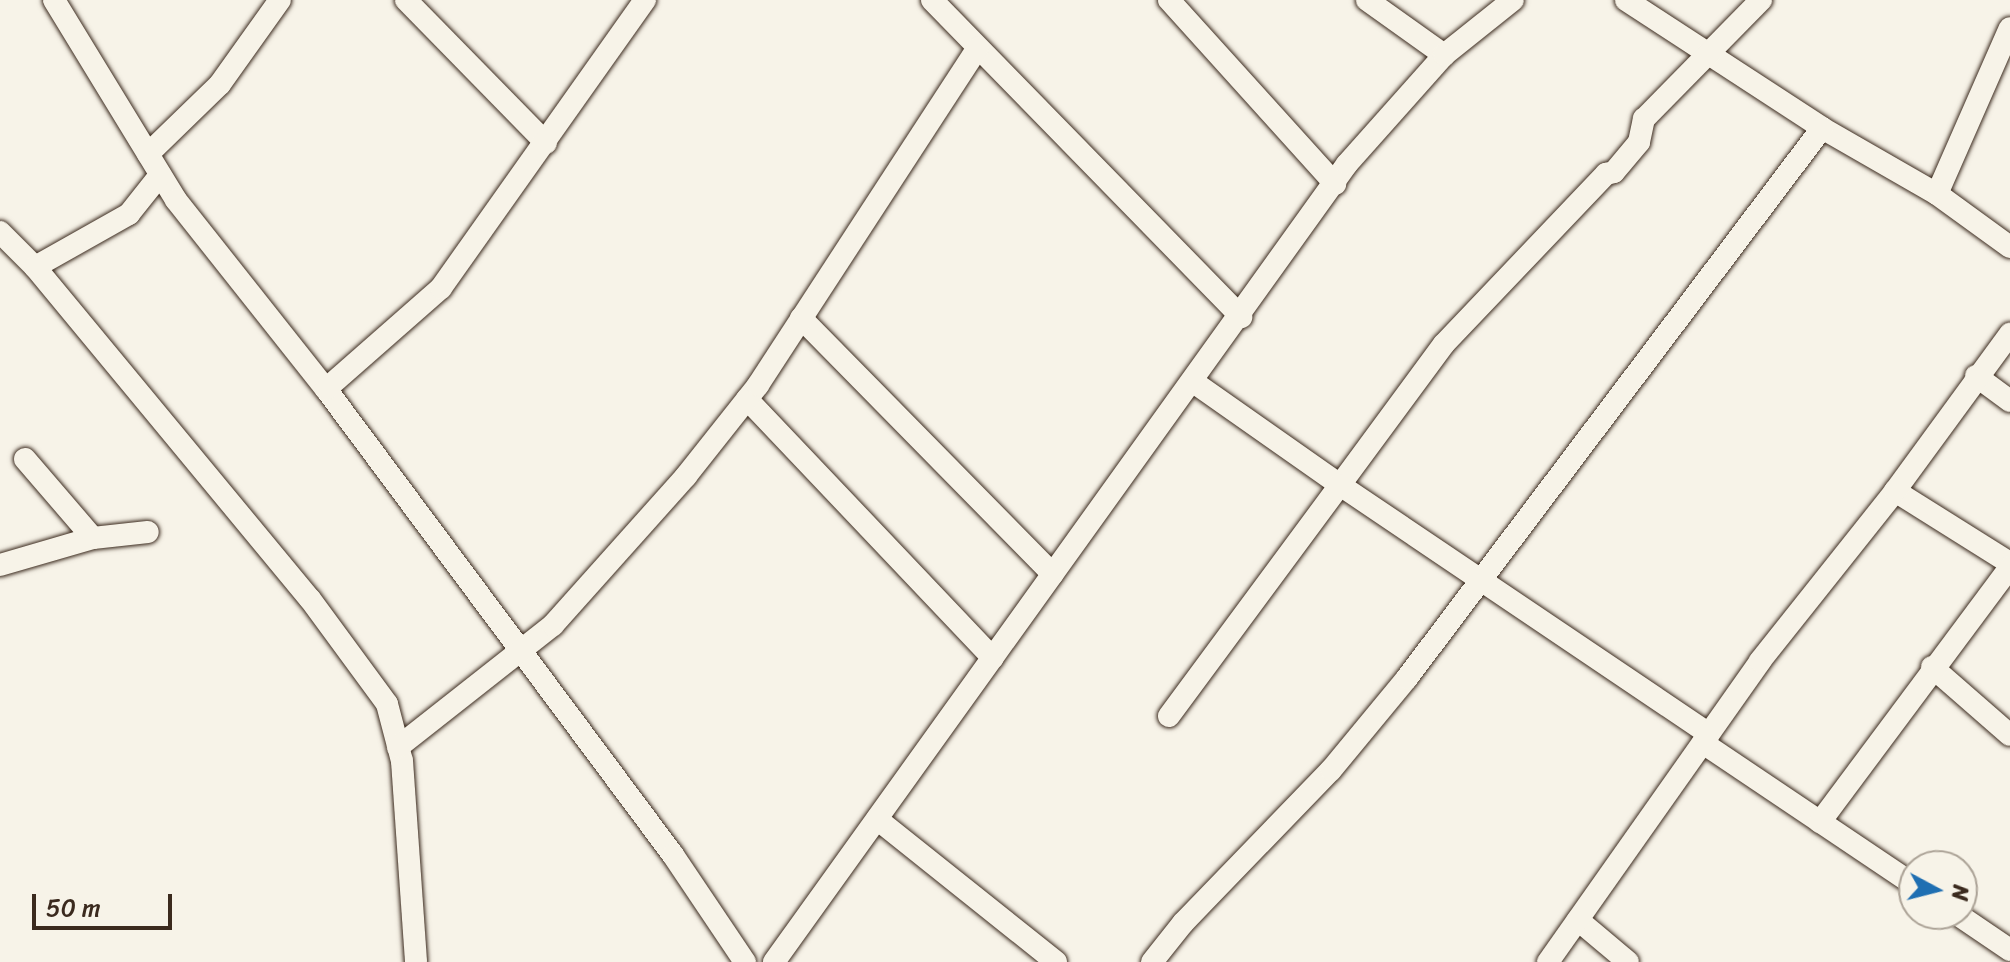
<!DOCTYPE html>
<html>
<head>
<meta charset="utf-8">
<style>
  body { margin:0 }
  #map { position:relative; width:2010px; height:962px; overflow:hidden; background:#f7f3e8; font-family:Sriracha,sans-serif }
  div>[style] { position:absolute }
  .roads { filter:drop-shadow(0 0 2px #3b2a1e) drop-shadow(0 0 2px #3b2a1e) }
  .minor>* { height:22px; margin:-11px; padding:0 11px; transform-origin:11px; border-radius:11px; background:#f7f3e8 }
  span { translate:-50% -50%; white-space:nowrap; text-align:center; line-height:1.15; -webkit-text-stroke:8px #f7f3e8; paint-order:stroke }
  .north { position:absolute; left:1898px; top:850px; width:80px; height:80px; box-sizing:border-box; background:#f7f3e8; border:2px solid #aca397; border-radius:50%; rotate:97deg; font-size:22px; font-weight:700; line-height:32px; text-align:center; color:#3b2a1e }
  .north::after { content:''; display:block; margin:auto; width:28px; height:36px; background:#1f6fb2; clip-path:polygon(50% 0,100% 100%,50% 72%,0 100%) }
  .scale { position:absolute; left:32px; top:894px; width:140px; height:36px; box-sizing:border-box; border:4px solid #3b2a1e; border-top:0; padding-left:10px; font-size:24px; line-height:28px; white-space:nowrap; color:#3b2a1e; -webkit-text-stroke:6px #f7f3e8; paint-order:stroke }
</style>
</head>
<body>
<div id="map">
  <div class="roads">
    <div class="minor">
      <i style="left:54px;top:0;width:234px;rotate:58.6deg"></i>
      <i style="left:176px;top:200px;width:241px;rotate:51.6deg"></i>
      <i style="left:326px;top:389px;width:581px;rotate:53.33deg"></i>
      <i style="left:673px;top:855px;width:129px;rotate:56.1deg"></i>
      <i style="left:406px;top:0;width:200px;rotate:45.6deg"></i>
      <i style="left:932px;top:0;width:443px;rotate:45.7deg"></i>
      <i style="left:1169px;top:0;width:248px;rotate:47.9deg"></i>
      <i style="left:1367px;top:0;width:95px;rotate:35.5deg"></i>
      <i style="left:1626px;top:0;width:234px;rotate:33.1deg"></i>
      <i style="left:1822px;top:128px;width:133px;rotate:29.9deg"></i>
      <i style="left:1937px;top:194px;width:90px;rotate:36deg"></i>
      <i style="left:148px;top:154px;width:100px;rotate:-44.2deg"></i>
      <i style="left:220px;top:84px;width:103px;rotate:-54.5deg"></i>
      <i style="left:1937px;top:194px;width:181px;rotate:-66.3deg"></i>
      <i style="left:0;top:232px;width:49px;rotate:45deg"></i>
      <i style="left:35px;top:267px;width:431px;rotate:50.4deg"></i>
      <i style="left:310px;top:599px;width:130px;rotate:53.7deg"></i>
      <i style="left:387px;top:704px;width:59px;rotate:75.3deg"></i>
      <i style="left:402px;top:761px;width:201px;rotate:86deg"></i>
      <i style="left:35px;top:267px;width:108px;rotate:-29.4deg"></i>
      <i style="left:129px;top:214px;width:50px;rotate:-51.5deg"></i>
      <i style="left:801px;top:318px;width:359px;rotate:45.5deg"></i>
      <i style="left:1976px;top:376px;width:42px;rotate:36.3deg"></i>
      <i style="left:1192px;top:381px;width:181px;rotate:35.1deg"></i>
      <i style="left:1340px;top:485px;width:175px;rotate:-53.6deg"></i>
      <i style="left:1444px;top:344px;width:235px;rotate:-46.4deg"></i>
      <i style="left:1606px;top:174px;width:8px;rotate:-14deg"></i>
      <i style="left:1614px;top:172px;width:39px;rotate:-50deg"></i>
      <i style="left:1639px;top:142px;width:24px;rotate:-78deg"></i>
      <i style="left:1644px;top:119px;width:167px;rotate:-45.5deg"></i>
      <i style="left:326px;top:389px;width:153px;rotate:-41.3deg"></i>
      <i style="left:441px;top:288px;width:353px;rotate:-54.7deg"></i>
      <i style="left:747px;top:399px;width:357px;rotate:46.5deg"></i>
      <i style="left:25px;top:459px;width:104px;rotate:49.3deg"></i>
      <i style="left:1895px;top:491px;width:136px;rotate:32.1deg"></i>
      <i style="left:0;top:565px;width:97px;rotate:-16.2deg"></i>
      <i style="left:93px;top:538px;width:55px;rotate:-6.2deg"></i>
      <i style="left:1932px;top:667px;width:103px;rotate:41.1deg"></i>
      <i style="left:1169px;top:716px;width:287px;rotate:-53.5deg"></i>
      <i style="left:1340px;top:485px;width:445px;rotate:34deg"></i>
      <i style="left:1703px;top:743px;width:254px;rotate:33.9deg"></i>
      <i style="left:398px;top:747px;width:197px;rotate:-38.2deg"></i>
      <i style="left:553px;top:625px;width:200px;rotate:-48.2deg"></i>
      <i style="left:686px;top:476px;width:116px;rotate:-51.6deg"></i>
      <i style="left:758px;top:385px;width:402px;rotate:-56.9deg"></i>
      <i style="left:877px;top:819px;width:229px;rotate:38.6deg"></i>
      <i style="left:1820px;top:822px;width:318px;rotate:-53.3deg"></i>
      <i style="left:1957px;top:914px;width:64px;rotate:34.2deg"></i>
      <i style="left:1578px;top:920px;width:65px;rotate:40deg"></i>
      <i style="left:774px;top:962px;width:982px;rotate:-54.32deg"></i>
      <i style="left:1347px;top:164px;width:146px;rotate:-48.3deg"></i>
      <i style="left:1444px;top:55px;width:88px;rotate:-38.6deg"></i>
      <i style="left:1152px;top:962px;width:50px;rotate:-51.5deg"></i>
      <i style="left:1183px;top:923px;width:213px;rotate:-46deg"></i>
      <i style="left:1331px;top:770px;width:119px;rotate:-50.4deg"></i>
      <i style="left:1407px;top:678px;width:689px;rotate:-52.96deg"></i>
      <i style="left:1548px;top:962px;width:368px;rotate:-54.8deg"></i>
      <i style="left:1760px;top:661px;width:217px;rotate:-51.5deg"></i>
      <i style="left:1895px;top:491px;width:195px;rotate:-53.8deg"></i>
    </div>
  </div>
  <div class="north">N</div>
  <div class="scale">50 m</div>
</div>
</body>
</html>
